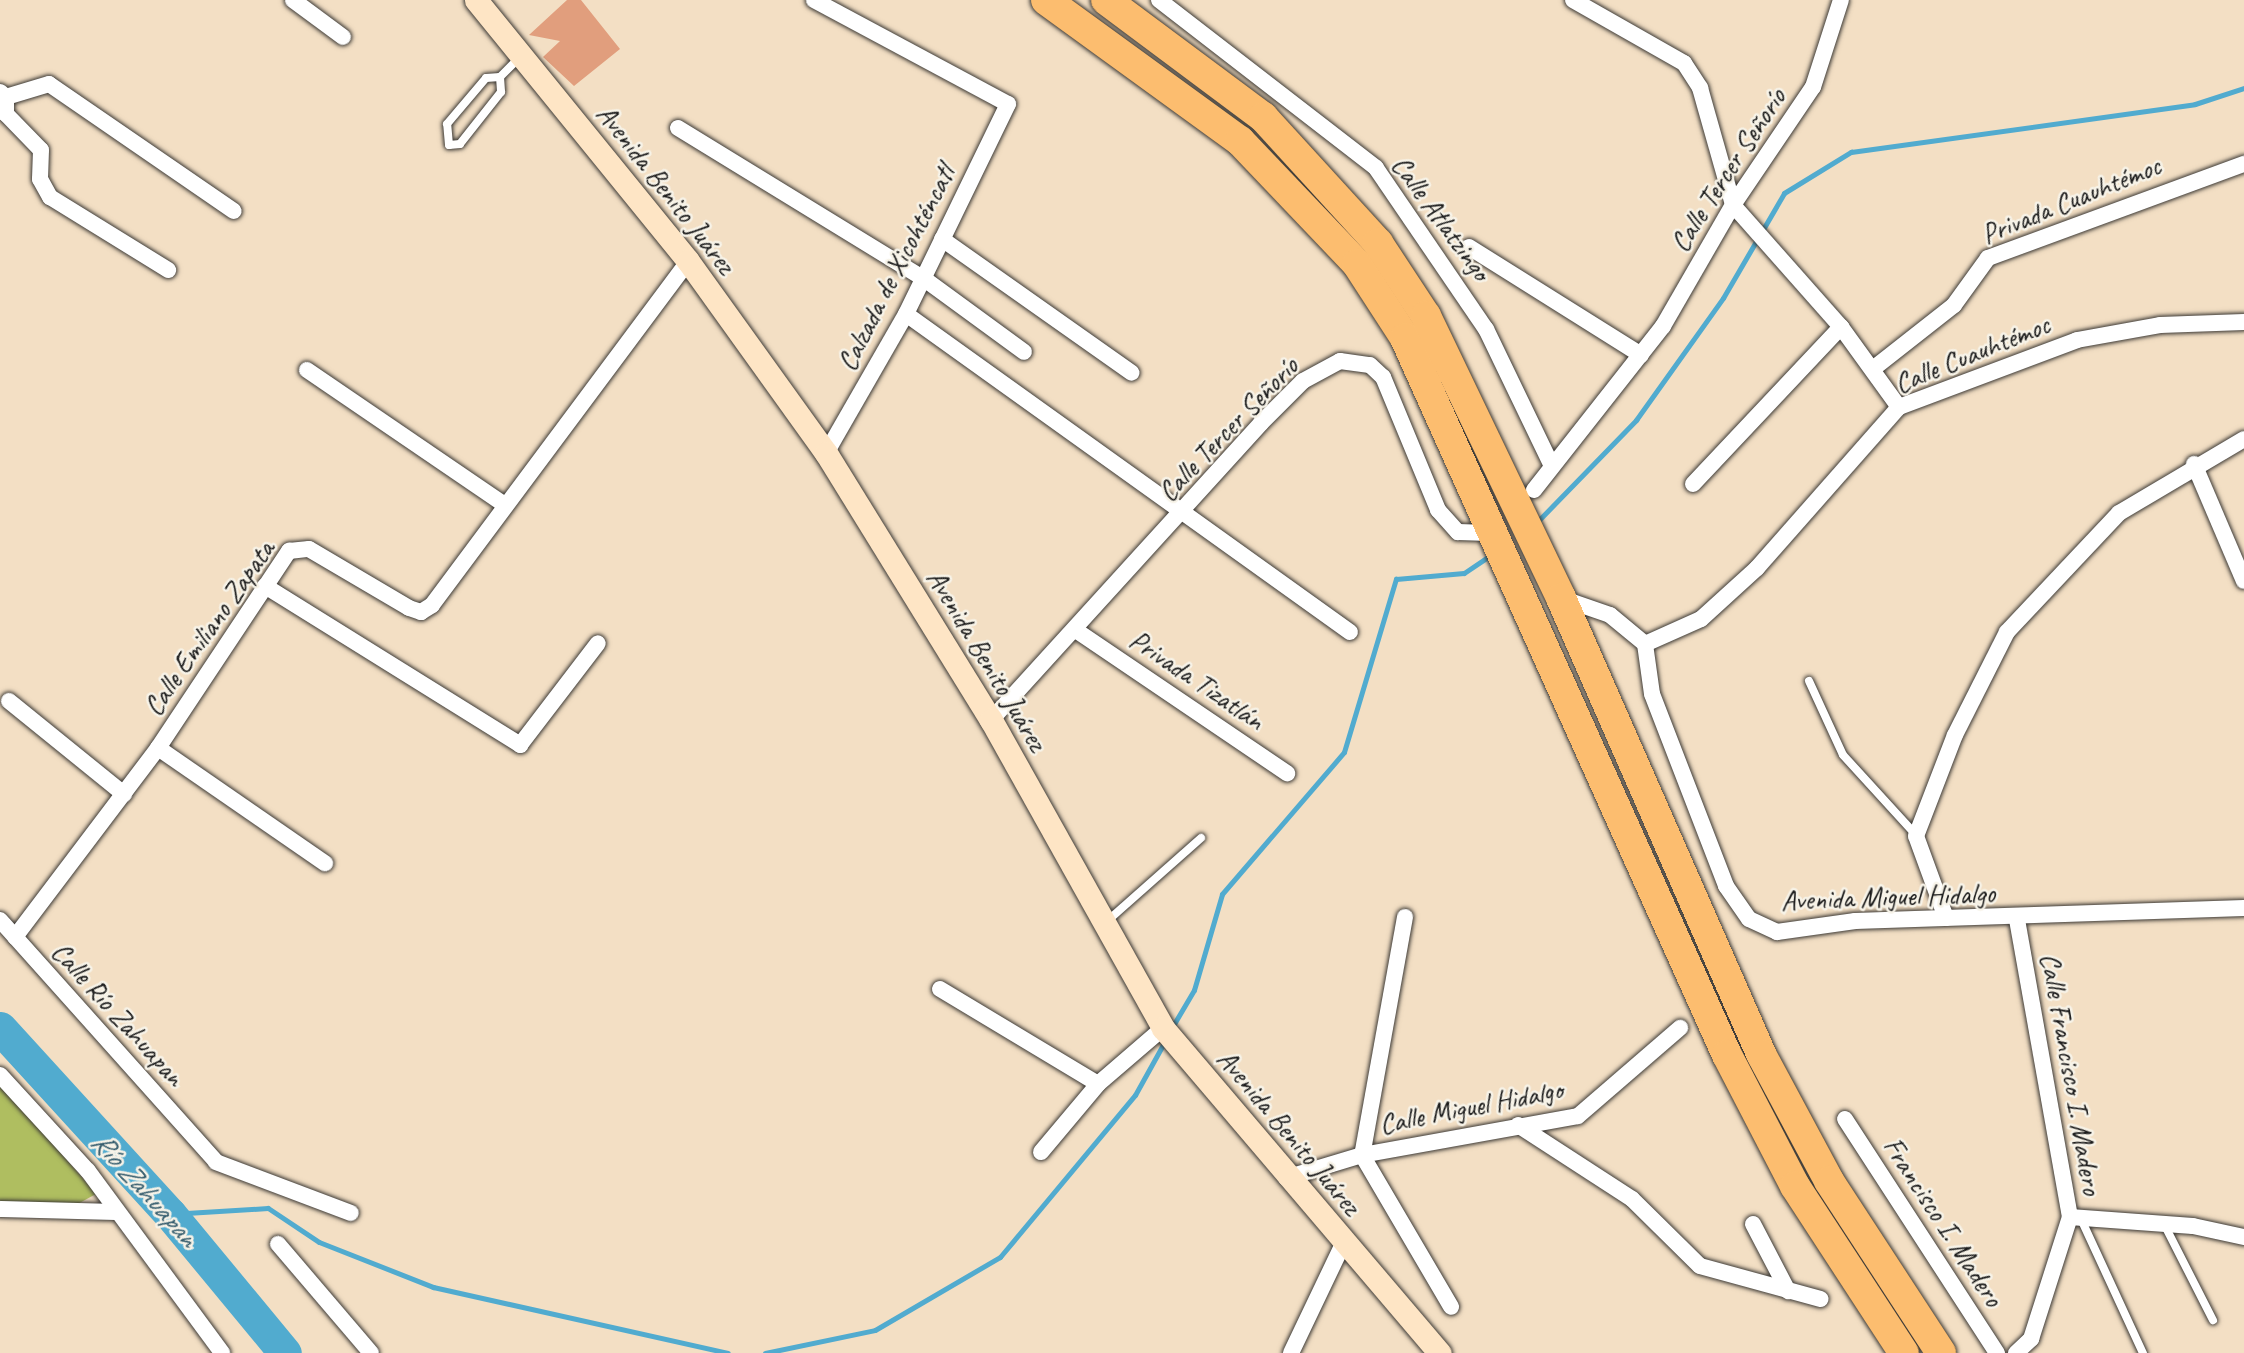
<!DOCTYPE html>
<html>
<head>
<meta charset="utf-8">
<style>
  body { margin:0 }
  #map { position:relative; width:2244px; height:1353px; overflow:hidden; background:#f3dfc4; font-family:Caveat,sans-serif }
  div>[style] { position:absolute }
  .green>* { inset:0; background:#afbe60 }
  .stream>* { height:5px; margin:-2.5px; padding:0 2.5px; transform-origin:2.5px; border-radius:2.5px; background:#51abcf }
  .river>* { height:33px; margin:-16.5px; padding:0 16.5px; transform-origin:16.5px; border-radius:16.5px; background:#51abcf }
  .building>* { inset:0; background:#e19e7d }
  .roads { filter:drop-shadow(0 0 2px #3c3935) drop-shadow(0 0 2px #3c3935) }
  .service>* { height:8px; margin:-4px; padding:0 4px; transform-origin:4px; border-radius:4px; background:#fff }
  .minor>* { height:16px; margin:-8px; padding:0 8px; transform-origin:8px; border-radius:8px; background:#fff }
  .secondary>* { height:23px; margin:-11.5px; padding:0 11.5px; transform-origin:11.5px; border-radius:11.5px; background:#fee5c5 }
  .motorway>* { height:30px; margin:-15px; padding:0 15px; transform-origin:15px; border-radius:15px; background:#fcbd6f }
  span { translate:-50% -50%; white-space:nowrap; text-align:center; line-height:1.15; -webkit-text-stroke:5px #f7f3e8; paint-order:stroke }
  .street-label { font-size:28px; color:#1c1c1c }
  .water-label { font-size:30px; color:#345c6d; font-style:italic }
</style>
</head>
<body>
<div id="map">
  <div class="green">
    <i style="clip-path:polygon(0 1083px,6px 1089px,96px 1194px,72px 1207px,0 1202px)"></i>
  </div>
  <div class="stream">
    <i style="left:1536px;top:523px;width:144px;rotate:-45.8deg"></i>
    <i style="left:1636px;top:420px;width:150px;rotate:-54.5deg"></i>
    <i style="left:1723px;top:298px;width:121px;rotate:-59.8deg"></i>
    <i style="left:1784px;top:193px;width:79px;rotate:-31.5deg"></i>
    <i style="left:1851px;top:152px;width:347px;rotate:-7.9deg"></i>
    <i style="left:2195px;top:104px;width:52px;rotate:-18.1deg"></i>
    <i style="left:1171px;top:1029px;width:45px;rotate:-59.5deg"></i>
    <i style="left:1194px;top:990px;width:100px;rotate:-73.7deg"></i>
    <i style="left:1222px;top:894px;width:187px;rotate:-49.3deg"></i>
    <i style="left:1344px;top:752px;width:181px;rotate:-73.3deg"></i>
    <i style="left:1396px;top:579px;width:68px;rotate:-5deg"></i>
    <i style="left:1464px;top:573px;width:32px;rotate:-34deg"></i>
    <i style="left:170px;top:1214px;width:98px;rotate:-3.5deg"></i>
    <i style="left:268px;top:1208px;width:61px;rotate:33.7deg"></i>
    <i style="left:319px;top:1242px;width:123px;rotate:21.5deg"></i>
    <i style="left:433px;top:1287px;width:302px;rotate:12.6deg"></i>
    <i style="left:765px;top:1353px;width:112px;rotate:-11.8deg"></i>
    <i style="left:875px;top:1330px;width:145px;rotate:-30.3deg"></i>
    <i style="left:1000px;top:1257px;width:211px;rotate:-50.2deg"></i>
    <i style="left:1135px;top:1095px;width:62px;rotate:-60.9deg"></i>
  </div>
  <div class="river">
    <i style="left:0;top:1028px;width:252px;rotate:47.6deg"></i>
    <i style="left:170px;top:1214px;width:180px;rotate:50.4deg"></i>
  </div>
  <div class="building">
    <i style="clip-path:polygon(567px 0,581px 0,620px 49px,574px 86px,543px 57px,560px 41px,529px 35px)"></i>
  </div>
  <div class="roads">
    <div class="service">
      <i style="left:500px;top:77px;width:15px;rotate:86deg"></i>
      <i style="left:501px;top:92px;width:66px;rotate:128.3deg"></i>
      <i style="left:460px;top:144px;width:11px;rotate:175deg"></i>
      <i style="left:449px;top:145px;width:21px;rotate:-95deg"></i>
      <i style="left:447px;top:124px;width:60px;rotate:-49.7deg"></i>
      <i style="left:486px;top:78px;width:14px;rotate:-4deg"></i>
      <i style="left:500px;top:77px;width:28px;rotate:-45deg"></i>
      <i style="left:1809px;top:681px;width:81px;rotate:65.3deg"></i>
      <i style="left:1843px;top:755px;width:108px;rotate:47.6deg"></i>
      <i style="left:1106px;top:922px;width:127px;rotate:-41.5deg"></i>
      <i style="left:2081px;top:1219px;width:148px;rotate:65.2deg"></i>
      <i style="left:2164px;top:1224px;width:108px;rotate:63deg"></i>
    </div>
    <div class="minor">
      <i style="left:293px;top:0;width:62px;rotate:36.5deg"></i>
      <i style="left:814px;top:0;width:220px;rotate:28.2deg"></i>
      <i style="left:1008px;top:104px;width:233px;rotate:115.9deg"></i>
      <i style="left:906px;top:314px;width:160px;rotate:119.9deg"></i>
      <i style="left:1159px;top:0;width:274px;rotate:37.7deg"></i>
      <i style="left:1376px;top:168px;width:195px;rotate:55.7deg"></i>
      <i style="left:1486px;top:329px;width:152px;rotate:64.3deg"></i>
      <i style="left:1573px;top:0;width:128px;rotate:29.6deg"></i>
      <i style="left:1684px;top:63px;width:30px;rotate:57deg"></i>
      <i style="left:1700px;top:88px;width:122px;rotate:74.2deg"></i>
      <i style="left:1733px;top:205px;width:163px;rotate:48.5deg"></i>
      <i style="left:1841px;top:327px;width:99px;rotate:54.1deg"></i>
      <i style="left:0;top:92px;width:8px;rotate:40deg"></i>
      <i style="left:6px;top:97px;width:45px;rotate:-16.8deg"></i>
      <i style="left:49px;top:84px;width:224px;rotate:34.5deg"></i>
      <i style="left:6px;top:97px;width:17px;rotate:90deg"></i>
      <i style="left:6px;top:114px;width:50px;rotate:45.8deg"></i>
      <i style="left:41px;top:150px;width:29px;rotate:92deg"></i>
      <i style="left:40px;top:179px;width:21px;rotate:61deg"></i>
      <i style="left:50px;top:197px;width:139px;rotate:31.7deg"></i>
      <i style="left:678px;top:128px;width:287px;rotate:31.5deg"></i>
      <i style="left:923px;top:278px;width:125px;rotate:36.2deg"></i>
      <i style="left:942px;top:239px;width:232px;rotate:35.2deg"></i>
      <i style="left:1469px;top:247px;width:203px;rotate:32.1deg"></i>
      <i style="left:906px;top:314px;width:546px;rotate:35.61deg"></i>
      <i style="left:1874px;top:368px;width:102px;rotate:-38.2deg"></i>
      <i style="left:1954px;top:305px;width:58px;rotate:-54.1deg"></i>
      <i style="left:1988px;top:258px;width:273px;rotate:-20.2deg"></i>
      <i style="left:307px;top:370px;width:240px;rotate:34.3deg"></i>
      <i style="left:2194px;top:464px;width:127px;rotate:66.9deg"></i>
      <i style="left:1693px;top:484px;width:216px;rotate:-46.7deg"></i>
      <i style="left:1534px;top:490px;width:209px;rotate:-51.8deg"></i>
      <i style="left:1663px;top:326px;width:140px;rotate:-60deg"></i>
      <i style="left:1733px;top:205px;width:143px;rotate:-55.9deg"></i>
      <i style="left:1813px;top:87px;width:91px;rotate:-72.2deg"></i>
      <i style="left:265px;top:586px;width:301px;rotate:31.9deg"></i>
      <i style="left:520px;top:745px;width:128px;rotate:-52.6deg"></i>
      <i style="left:1561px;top:598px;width:52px;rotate:19.1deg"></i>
      <i style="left:1610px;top:615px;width:45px;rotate:39.6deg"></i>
      <i style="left:1077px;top:631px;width:254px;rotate:34.1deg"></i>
      <i style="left:1645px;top:644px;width:50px;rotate:82deg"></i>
      <i style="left:1652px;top:694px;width:206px;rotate:68.9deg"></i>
      <i style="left:1726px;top:886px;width:40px;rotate:55.1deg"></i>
      <i style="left:1749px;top:919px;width:31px;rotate:25deg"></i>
      <i style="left:1777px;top:932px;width:79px;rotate:-8deg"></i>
      <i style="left:1855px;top:921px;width:389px;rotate:-1.9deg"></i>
      <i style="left:1645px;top:644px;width:61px;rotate:-24.1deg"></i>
      <i style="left:1701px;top:619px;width:76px;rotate:-42.3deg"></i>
      <i style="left:1757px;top:568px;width:215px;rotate:-48.6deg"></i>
      <i style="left:1899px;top:407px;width:190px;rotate:-20.6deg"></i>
      <i style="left:2077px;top:340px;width:84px;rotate:-10.2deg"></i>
      <i style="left:2160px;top:325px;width:84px;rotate:-2deg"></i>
      <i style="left:9px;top:701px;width:148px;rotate:39deg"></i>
      <i style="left:991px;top:720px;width:401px;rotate:-47.7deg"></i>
      <i style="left:1261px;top:423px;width:59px;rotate:-45deg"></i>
      <i style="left:1303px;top:381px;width:42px;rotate:-28.4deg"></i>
      <i style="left:1340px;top:361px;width:30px;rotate:8deg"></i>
      <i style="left:1370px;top:365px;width:18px;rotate:43deg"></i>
      <i style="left:1383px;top:377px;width:144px;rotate:67.5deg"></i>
      <i style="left:1438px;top:510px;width:30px;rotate:48deg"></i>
      <i style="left:1458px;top:532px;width:23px;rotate:2deg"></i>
      <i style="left:158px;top:748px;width:203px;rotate:34.6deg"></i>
      <i style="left:1405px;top:917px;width:242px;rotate:100.2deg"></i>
      <i style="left:1362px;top:1155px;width:176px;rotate:59.6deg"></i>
      <i style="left:1946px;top:918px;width:87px;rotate:-110.1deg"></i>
      <i style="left:1916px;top:836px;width:108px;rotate:-68.9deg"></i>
      <i style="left:1955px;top:735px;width:115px;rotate:-63.2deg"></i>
      <i style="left:2007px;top:632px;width:163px;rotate:-46.7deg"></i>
      <i style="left:2119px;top:513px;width:145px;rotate:-30.6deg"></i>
      <i style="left:0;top:920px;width:324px;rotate:48.2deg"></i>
      <i style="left:216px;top:1162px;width:144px;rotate:20.7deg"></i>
      <i style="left:15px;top:937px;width:237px;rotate:-52.9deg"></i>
      <i style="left:158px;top:748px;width:237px;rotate:-56.4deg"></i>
      <i style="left:289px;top:551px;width:20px;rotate:-6deg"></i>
      <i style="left:309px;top:549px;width:116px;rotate:30.5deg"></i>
      <i style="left:409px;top:608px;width:13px;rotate:18deg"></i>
      <i style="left:421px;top:612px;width:13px;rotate:-32deg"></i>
      <i style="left:432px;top:605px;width:429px;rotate:-53.3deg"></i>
      <i style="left:940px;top:989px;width:184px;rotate:31deg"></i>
      <i style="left:0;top:1075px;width:130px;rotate:47.5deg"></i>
      <i style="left:88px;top:1171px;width:226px;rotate:53.6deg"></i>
      <i style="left:1845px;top:1119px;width:279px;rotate:57deg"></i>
      <i style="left:1518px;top:1125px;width:136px;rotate:33deg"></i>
      <i style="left:1632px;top:1199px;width:95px;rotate:44.6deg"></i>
      <i style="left:1700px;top:1266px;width:125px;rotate:15.3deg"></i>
      <i style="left:1041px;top:1152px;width:89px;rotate:-50deg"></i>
      <i style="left:1098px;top:1084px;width:86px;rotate:-40.7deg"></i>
      <i style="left:1286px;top:1178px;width:79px;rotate:-16.8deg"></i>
      <i style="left:1362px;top:1155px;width:219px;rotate:-10.2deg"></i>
      <i style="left:1578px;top:1116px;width:135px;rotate:-40.8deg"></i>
      <i style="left:0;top:1209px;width:117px;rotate:1.5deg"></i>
      <i style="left:2070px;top:1217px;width:123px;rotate:4.2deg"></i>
      <i style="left:2193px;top:1226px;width:52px;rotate:12.2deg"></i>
      <i style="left:1753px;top:1224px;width:76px;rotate:62.4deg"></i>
      <i style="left:278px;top:1244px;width:143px;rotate:49.5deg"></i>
      <i style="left:1291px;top:1353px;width:123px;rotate:-64.5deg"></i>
      <i style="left:2016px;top:1353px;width:21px;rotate:-43deg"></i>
      <i style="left:2031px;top:1339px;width:128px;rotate:-72.3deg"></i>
      <i style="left:2070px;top:1217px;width:304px;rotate:-100.1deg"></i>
    </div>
    <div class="secondary">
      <i style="left:476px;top:0;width:336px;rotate:50.9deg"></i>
      <i style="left:688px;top:261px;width:236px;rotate:54.3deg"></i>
      <i style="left:826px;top:453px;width:314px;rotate:58.3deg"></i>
      <i style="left:991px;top:720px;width:353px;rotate:60.8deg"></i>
      <i style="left:1163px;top:1028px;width:427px;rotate:49.6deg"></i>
    </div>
    <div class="motorway">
      <i style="left:1046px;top:0;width:240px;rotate:36deg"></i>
      <i style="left:1240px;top:141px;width:170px;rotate:46.4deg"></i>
      <i style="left:1357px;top:264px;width:88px;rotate:57deg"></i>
      <i style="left:1405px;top:338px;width:786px;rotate:65.82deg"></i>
      <i style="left:1727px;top:1055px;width:148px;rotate:62.6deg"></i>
      <i style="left:1795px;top:1186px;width:199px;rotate:56.9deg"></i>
      <i style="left:1106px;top:0;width:196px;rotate:36.7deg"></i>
      <i style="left:1263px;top:117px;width:171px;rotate:47.6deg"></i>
      <i style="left:1378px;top:243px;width:87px;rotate:56.7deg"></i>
      <i style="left:1426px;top:316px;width:313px;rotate:64.4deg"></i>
      <i style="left:1561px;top:598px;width:498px;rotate:66.3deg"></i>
      <i style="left:1761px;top:1054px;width:144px;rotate:61.8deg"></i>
      <i style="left:1829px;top:1181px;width:205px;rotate:56.9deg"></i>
    </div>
  </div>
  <div class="street-label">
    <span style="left:1728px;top:170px;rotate:-57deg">Calle Tercer Señorío</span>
    <span style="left:666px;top:189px;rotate:52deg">Avenida Benito Juárez</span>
    <span style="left:2071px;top:200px;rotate:-22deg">Privada Cuauhtémoc</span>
    <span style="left:1441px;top:218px;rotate:54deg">Calle Atlatzingo</span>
    <span style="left:896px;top:268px;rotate:-63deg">Calzada de Xicohténcatl</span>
    <span style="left:1972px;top:354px;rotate:-22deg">Calle Cuauhtémoc</span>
    <span style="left:1228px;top:429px;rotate:-46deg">Calle Tercer Señorío</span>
    <span style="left:209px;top:628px;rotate:-55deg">Calle Emiliano Zapata</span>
    <span style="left:987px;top:660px;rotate:59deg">Avenida Benito Juárez</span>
    <span style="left:1197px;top:680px;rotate:34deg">Privada Tizatlán</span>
    <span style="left:1888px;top:897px;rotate:-2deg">Avenida Miguel Hidalgo</span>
    <span style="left:118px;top:1014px;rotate:48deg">Calle Río Zahuapan</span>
    <span style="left:2071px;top:1074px;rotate:80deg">Calle Francisco I. Madero</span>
    <span style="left:1471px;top:1107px;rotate:-11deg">Calle Miguel Hidalgo</span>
    <span style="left:1289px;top:1132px;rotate:50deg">Avenida Benito Juárez</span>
    <span style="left:1943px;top:1222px;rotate:57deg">Francisco I. Madero</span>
  </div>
  <div class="water-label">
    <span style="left:145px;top:1189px;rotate:48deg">Río Zahuapan</span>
  </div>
</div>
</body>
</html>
